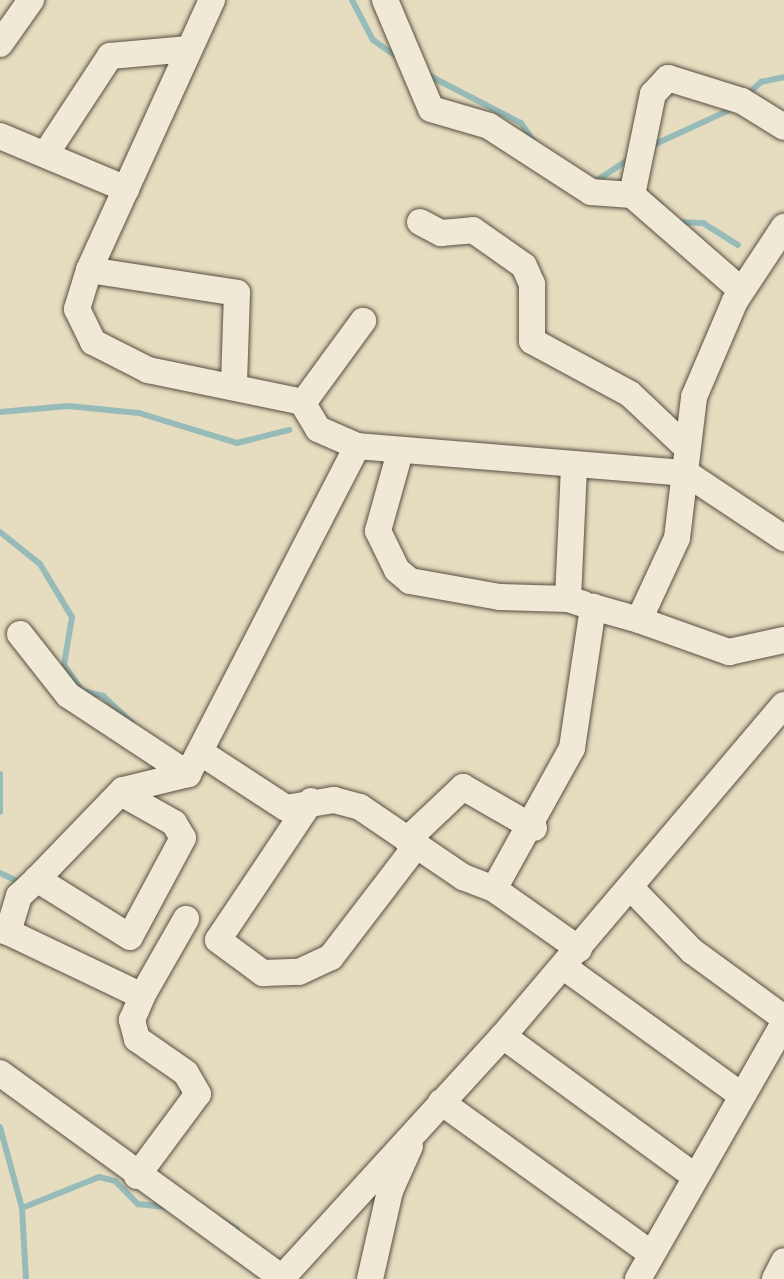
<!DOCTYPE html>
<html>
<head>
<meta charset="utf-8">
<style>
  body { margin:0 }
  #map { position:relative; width:784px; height:1279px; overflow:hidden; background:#e6ddc0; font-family:"IM FELL DW Pica",serif }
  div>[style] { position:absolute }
  .stream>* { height:6px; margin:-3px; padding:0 3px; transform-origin:3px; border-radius:3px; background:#97bbb8 }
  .roads { filter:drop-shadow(0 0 2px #584e41) drop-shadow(0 0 2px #584e41) }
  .minor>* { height:26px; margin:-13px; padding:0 13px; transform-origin:13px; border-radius:13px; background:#efe9d6 }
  span { translate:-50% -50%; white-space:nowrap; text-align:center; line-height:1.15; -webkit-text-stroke:6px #efe9d6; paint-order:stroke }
</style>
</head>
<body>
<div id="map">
  <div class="stream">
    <i style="left:352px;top:0;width:45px;rotate:62.3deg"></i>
    <i style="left:373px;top:40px;width:32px;rotate:35deg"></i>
    <i style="left:426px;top:74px;width:107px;rotate:27.3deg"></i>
    <i style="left:521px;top:123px;width:22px;rotate:56deg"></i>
    <i style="left:746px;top:96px;width:21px;rotate:-43deg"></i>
    <i style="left:761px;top:82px;width:24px;rotate:-12deg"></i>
    <i style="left:649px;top:147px;width:96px;rotate:-24.7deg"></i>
    <i style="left:593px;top:183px;width:47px;rotate:-33.7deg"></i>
    <i style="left:640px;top:188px;width:27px;rotate:39deg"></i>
    <i style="left:676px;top:222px;width:27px;rotate:2deg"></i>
    <i style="left:703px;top:223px;width:41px;rotate:32.2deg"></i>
    <i style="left:0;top:412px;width:68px;rotate:-5deg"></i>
    <i style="left:68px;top:406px;width:71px;rotate:5.6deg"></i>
    <i style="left:139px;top:413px;width:102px;rotate:17deg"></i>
    <i style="left:237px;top:443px;width:54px;rotate:-14deg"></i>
    <i style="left:0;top:532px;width:51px;rotate:38.7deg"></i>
    <i style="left:40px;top:564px;width:62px;rotate:58.9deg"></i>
    <i style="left:72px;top:617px;width:49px;rotate:99.5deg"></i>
    <i style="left:64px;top:665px;width:32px;rotate:55deg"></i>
    <i style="left:82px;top:691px;width:22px;rotate:13deg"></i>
    <i style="left:103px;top:696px;width:40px;rotate:43deg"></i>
    <i style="left:0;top:774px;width:38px;rotate:90deg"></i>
    <i style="left:0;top:873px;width:23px;rotate:25deg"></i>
    <i style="left:0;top:1127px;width:84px;rotate:74.8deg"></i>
    <i style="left:22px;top:1208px;width:83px;rotate:-21.9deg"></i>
    <i style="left:99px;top:1177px;width:16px;rotate:14deg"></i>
    <i style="left:115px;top:1181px;width:33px;rotate:45deg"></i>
    <i style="left:138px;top:1204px;width:28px;rotate:6deg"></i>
    <i style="left:22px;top:1208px;width:71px;rotate:86.8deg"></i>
    <i style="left:216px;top:1217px;width:24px;rotate:30deg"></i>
  </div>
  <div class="roads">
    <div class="minor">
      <i style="left:212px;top:0;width:297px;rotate:114.5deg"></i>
      <i style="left:89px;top:270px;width:41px;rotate:107.1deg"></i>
      <i style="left:77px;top:309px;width:37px;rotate:64deg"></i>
      <i style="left:93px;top:342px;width:62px;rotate:27deg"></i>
      <i style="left:148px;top:370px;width:157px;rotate:11.7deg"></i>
      <i style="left:302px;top:402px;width:31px;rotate:59deg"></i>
      <i style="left:318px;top:429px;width:43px;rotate:23.6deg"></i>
      <i style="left:357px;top:446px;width:330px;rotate:4.7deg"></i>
      <i style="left:686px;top:473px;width:118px;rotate:33.6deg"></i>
      <i style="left:385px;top:0;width:118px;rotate:67.1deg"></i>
      <i style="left:431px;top:109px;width:60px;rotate:16.3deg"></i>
      <i style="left:489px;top:126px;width:121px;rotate:32.9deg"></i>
      <i style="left:591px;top:192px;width:41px;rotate:4.2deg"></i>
      <i style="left:0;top:44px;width:54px;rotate:-54.8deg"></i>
      <i style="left:0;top:136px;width:137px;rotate:22.8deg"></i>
      <i style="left:47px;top:152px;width:115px;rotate:-56.7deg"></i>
      <i style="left:110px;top:56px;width:79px;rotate:-5.1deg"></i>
      <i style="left:420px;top:222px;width:24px;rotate:28deg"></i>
      <i style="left:441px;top:233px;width:32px;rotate:-5deg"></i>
      <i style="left:473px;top:230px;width:62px;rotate:35.2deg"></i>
      <i style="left:524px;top:266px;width:20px;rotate:66deg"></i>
      <i style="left:532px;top:284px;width:57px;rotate:90deg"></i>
      <i style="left:532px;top:341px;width:111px;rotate:28.4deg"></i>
      <i style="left:630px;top:394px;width:74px;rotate:43.4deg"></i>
      <i style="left:89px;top:270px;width:150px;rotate:8.8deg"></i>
      <i style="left:237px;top:293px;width:92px;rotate:91.9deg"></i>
      <i style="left:741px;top:290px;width:145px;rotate:-138.9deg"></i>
      <i style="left:632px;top:195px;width:103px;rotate:-78.3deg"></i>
      <i style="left:653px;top:94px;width:22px;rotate:-47deg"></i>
      <i style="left:668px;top:78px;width:77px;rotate:17.3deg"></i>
      <i style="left:742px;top:101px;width:49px;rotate:31.8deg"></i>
      <i style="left:303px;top:403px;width:102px;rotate:-53.8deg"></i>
      <i style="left:400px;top:452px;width:82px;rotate:105.6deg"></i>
      <i style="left:378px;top:531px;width:43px;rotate:64deg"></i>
      <i style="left:397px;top:570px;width:17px;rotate:40deg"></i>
      <i style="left:410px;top:581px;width:91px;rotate:10.1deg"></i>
      <i style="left:500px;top:597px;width:68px;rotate:1.7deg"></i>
      <i style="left:574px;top:467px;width:132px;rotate:92.6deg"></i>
      <i style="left:568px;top:599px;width:16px;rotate:18deg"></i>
      <i style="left:639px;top:620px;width:96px;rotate:19.6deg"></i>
      <i style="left:729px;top:652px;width:56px;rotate:-12.3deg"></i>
      <i style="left:20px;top:634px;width:78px;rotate:51.8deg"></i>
      <i style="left:68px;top:695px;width:144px;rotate:33.4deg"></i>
      <i style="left:188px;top:774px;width:369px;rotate:-62.7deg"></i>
      <i style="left:200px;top:752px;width:103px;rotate:33.1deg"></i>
      <i style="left:286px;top:808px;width:49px;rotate:-9.5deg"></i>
      <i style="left:334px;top:800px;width:27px;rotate:15deg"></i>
      <i style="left:360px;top:807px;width:125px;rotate:34.2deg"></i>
      <i style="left:463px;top:877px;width:33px;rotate:21deg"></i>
      <i style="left:121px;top:793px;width:61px;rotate:29.5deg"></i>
      <i style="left:174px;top:823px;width:17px;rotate:59deg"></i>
      <i style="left:183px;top:838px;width:112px;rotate:118.2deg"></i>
      <i style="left:130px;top:937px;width:110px;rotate:-148.1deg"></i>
      <i style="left:37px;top:879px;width:124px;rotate:-46deg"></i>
      <i style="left:123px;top:790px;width:67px;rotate:-13.8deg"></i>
      <i style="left:311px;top:801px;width:167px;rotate:123.8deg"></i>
      <i style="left:218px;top:940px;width:56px;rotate:36.3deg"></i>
      <i style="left:263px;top:973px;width:36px;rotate:-2deg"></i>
      <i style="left:299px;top:972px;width:35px;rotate:-25deg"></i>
      <i style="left:331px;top:957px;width:140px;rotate:-52.6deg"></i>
      <i style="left:407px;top:840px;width:77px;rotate:-43.4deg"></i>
      <i style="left:463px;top:787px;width:82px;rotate:30deg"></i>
      <i style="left:631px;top:888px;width:88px;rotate:45.9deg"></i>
      <i style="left:692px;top:951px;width:114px;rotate:36.1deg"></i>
      <i style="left:0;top:930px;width:8px;rotate:14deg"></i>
      <i style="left:8px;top:932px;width:38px;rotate:-73deg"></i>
      <i style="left:19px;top:896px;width:25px;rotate:-43deg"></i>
      <i style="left:8px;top:932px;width:148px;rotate:25.5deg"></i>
      <i style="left:142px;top:996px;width:89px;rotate:-60.3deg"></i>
      <i style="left:579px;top:949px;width:104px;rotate:-144.8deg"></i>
      <i style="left:494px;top:889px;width:161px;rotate:-61deg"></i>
      <i style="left:572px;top:748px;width:143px;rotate:-81.5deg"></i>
      <i style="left:593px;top:607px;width:48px;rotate:15.8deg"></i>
      <i style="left:639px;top:620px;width:90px;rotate:-65.1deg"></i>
      <i style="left:677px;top:538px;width:142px;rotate:-83.1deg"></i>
      <i style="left:694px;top:397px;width:104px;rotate:-66.9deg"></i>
      <i style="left:735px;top:301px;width:89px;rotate:-56.5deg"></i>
      <i style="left:564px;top:967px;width:218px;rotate:35.9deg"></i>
      <i style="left:503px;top:1036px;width:235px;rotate:36.2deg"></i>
      <i style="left:0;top:1073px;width:349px;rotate:36deg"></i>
      <i style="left:441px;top:1102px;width:256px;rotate:35.8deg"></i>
      <i style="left:137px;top:1176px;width:102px;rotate:-53.4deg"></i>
      <i style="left:198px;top:1094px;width:24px;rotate:-120deg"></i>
      <i style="left:186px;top:1073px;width:60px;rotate:-145.2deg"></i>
      <i style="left:137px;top:1039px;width:20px;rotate:-105deg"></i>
      <i style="left:132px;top:1020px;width:26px;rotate:-67deg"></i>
      <i style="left:281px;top:1279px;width:329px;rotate:-47.6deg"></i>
      <i style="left:503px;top:1036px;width:434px;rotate:-49.7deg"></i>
      <i style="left:370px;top:1279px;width:90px;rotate:-77.2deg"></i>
      <i style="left:390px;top:1191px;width:49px;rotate:-66deg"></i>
      <i style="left:638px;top:1279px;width:295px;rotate:-60.3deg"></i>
      <i style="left:775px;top:1279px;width:20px;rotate:-63deg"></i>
    </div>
  </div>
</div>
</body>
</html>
